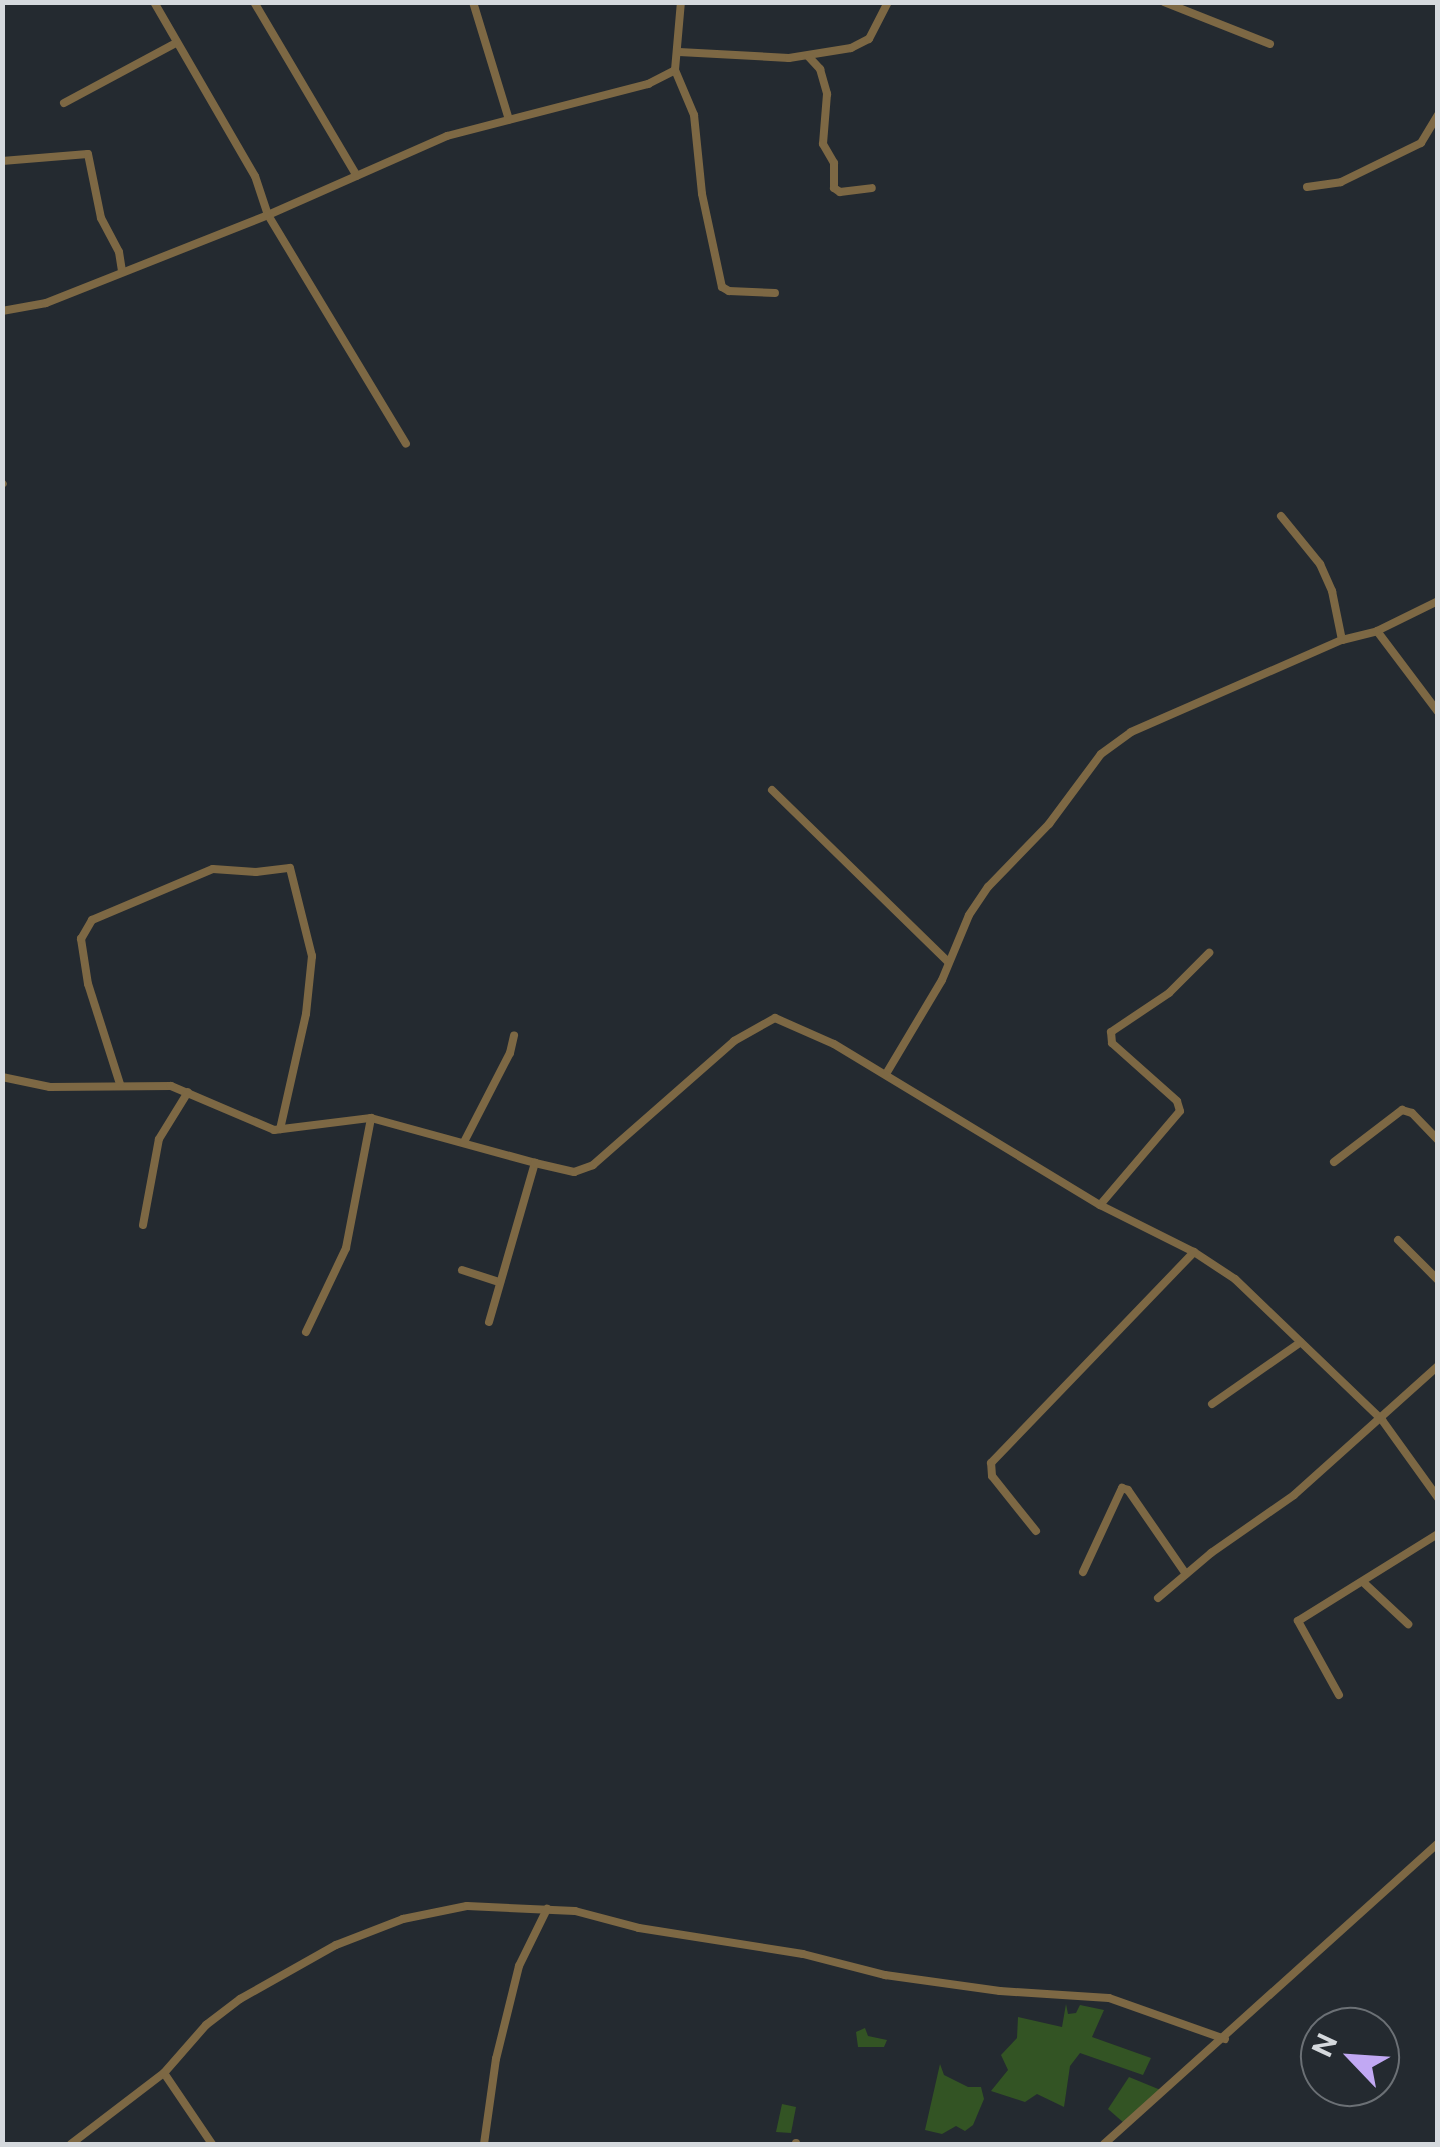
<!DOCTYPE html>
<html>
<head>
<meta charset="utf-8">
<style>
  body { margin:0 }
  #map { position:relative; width:1440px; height:2147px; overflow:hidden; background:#242a30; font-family:"Public Sans",sans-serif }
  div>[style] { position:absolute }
  .green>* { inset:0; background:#335424 }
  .street>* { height:8px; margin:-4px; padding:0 4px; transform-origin:4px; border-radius:4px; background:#7d6844 }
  span { translate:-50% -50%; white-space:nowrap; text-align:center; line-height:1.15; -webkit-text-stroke:10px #242a30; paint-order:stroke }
  .frame { position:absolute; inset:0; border:5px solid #d5d9dd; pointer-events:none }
  .north { position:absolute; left:1300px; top:2007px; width:100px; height:100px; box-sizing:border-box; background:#242a30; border:2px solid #6b7075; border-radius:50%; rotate:295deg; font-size:28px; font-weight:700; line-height:40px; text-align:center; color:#d5d9dd }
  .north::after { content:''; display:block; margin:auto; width:35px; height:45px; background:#c1a8f3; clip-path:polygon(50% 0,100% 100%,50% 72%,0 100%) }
</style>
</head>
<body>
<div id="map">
  <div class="green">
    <i style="clip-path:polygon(1066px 2004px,1068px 2014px,1076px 2013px,1080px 2005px,1104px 2010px,1092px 2037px,1151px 2058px,1143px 2075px,1080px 2053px,1070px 2066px,1064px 2107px,1037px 2094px,1025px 2102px,991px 2091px,1008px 2070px,1001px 2055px,1017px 2038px,1018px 2017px,1062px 2027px)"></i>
    <i style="clip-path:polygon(865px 2028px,868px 2036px,887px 2040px,884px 2047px,858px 2047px,856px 2032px)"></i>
    <i style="clip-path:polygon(940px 2064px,944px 2075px,968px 2087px,981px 2087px,984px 2099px,973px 2125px,965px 2131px,956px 2126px,942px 2134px,925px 2130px)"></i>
    <i style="clip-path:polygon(1129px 2077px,1163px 2091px,1124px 2123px,1108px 2109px)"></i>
    <i style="clip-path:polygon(782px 2104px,796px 2107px,791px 2133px,776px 2132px)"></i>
  </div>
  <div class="street">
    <i style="left:154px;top:2px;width:201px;rotate:59.9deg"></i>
    <i style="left:255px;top:176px;width:41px;rotate:71.6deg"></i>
    <i style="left:268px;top:215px;width:267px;rotate:58.9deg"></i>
    <i style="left:254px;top:2px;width:202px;rotate:59.4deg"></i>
    <i style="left:473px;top:2px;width:123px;rotate:73deg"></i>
    <i style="left:1164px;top:2px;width:114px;rotate:21.6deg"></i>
    <i style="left:679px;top:52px;width:110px;rotate:3.1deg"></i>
    <i style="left:789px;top:58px;width:63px;rotate:-9.2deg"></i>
    <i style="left:851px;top:48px;width:20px;rotate:-27deg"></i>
    <i style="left:869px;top:39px;width:42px;rotate:-62.8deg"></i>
    <i style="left:808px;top:56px;width:18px;rotate:47deg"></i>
    <i style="left:820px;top:69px;width:26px;rotate:74deg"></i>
    <i style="left:827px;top:94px;width:50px;rotate:94.6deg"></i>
    <i style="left:823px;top:144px;width:22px;rotate:60deg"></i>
    <i style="left:834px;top:163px;width:25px;rotate:90deg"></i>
    <i style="left:834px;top:188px;width:7px;rotate:34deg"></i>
    <i style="left:840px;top:192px;width:32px;rotate:-7deg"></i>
    <i style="left:675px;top:70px;width:49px;rotate:67.1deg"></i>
    <i style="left:694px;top:115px;width:79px;rotate:84.2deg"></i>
    <i style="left:702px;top:194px;width:95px;rotate:77.9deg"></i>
    <i style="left:722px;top:287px;width:8px;rotate:30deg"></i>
    <i style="left:729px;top:291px;width:46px;rotate:2.5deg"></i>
    <i style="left:64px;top:103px;width:127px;rotate:-28.2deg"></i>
    <i style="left:2px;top:161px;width:86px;rotate:-4.7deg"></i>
    <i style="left:88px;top:154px;width:65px;rotate:78.5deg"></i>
    <i style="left:101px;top:218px;width:38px;rotate:62deg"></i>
    <i style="left:119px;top:252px;width:20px;rotate:81deg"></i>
    <i style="left:1307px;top:187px;width:34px;rotate:-8deg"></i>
    <i style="left:1341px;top:182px;width:89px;rotate:-26deg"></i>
    <i style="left:1421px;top:143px;width:33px;rotate:-59deg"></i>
    <i style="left:2px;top:311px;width:45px;rotate:-10.3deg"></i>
    <i style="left:46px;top:303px;width:239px;rotate:-21.6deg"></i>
    <i style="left:268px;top:215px;width:196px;rotate:-23.8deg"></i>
    <i style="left:447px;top:136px;width:208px;rotate:-14.5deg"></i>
    <i style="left:648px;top:84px;width:30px;rotate:-27deg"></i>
    <i style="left:675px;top:70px;width:68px;rotate:-85deg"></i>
    <i style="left:2px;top:483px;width:1px;rotate:45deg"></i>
    <i style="left:1281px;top:516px;width:62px;rotate:50.9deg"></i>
    <i style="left:1320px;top:564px;width:30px;rotate:66deg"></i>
    <i style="left:1332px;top:591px;width:50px;rotate:78.5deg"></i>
    <i style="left:1377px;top:631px;width:101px;rotate:53deg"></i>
    <i style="left:772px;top:790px;width:245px;rotate:44.3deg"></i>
    <i style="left:886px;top:1074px;width:109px;rotate:-59.2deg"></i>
    <i style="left:942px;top:980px;width:70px;rotate:-67.4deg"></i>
    <i style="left:969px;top:915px;width:34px;rotate:-56deg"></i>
    <i style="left:988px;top:887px;width:88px;rotate:-45.9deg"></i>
    <i style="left:1049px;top:824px;width:87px;rotate:-53.4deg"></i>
    <i style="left:1101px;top:754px;width:37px;rotate:-36deg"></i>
    <i style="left:1131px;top:732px;width:230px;rotate:-23.6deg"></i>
    <i style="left:1342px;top:640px;width:36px;rotate:-14deg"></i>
    <i style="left:1377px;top:631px;width:68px;rotate:-26.2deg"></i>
    <i style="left:2px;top:1077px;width:49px;rotate:11.8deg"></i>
    <i style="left:50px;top:1087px;width:121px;rotate:-0.5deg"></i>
    <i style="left:171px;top:1086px;width:112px;rotate:23.1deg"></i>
    <i style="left:274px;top:1130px;width:98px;rotate:-7.1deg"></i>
    <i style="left:371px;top:1118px;width:170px;rotate:15.3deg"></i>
    <i style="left:120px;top:1084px;width:105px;rotate:-107.7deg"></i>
    <i style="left:88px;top:984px;width:46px;rotate:-98.8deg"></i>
    <i style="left:81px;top:939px;width:22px;rotate:-60deg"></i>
    <i style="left:92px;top:920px;width:131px;rotate:-22.9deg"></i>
    <i style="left:213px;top:869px;width:43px;rotate:4deg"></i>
    <i style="left:256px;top:872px;width:34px;rotate:-7deg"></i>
    <i style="left:290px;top:868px;width:91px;rotate:76deg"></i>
    <i style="left:312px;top:956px;width:58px;rotate:95.9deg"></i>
    <i style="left:306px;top:1014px;width:118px;rotate:102.7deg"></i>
    <i style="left:464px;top:1142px;width:100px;rotate:-62.7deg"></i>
    <i style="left:510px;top:1053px;width:18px;rotate:-77deg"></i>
    <i style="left:1334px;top:1162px;width:86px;rotate:-37.4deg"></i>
    <i style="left:1402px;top:1110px;width:10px;rotate:17deg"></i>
    <i style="left:1412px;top:1113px;width:37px;rotate:46deg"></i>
    <i style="left:1100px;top:1205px;width:123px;rotate:-49.6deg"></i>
    <i style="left:1180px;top:1111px;width:10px;rotate:-107deg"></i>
    <i style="left:1177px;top:1101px;width:87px;rotate:-138.3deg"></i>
    <i style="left:1112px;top:1043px;width:11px;rotate:-95deg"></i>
    <i style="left:1111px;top:1032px;width:70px;rotate:-33.9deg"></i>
    <i style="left:1169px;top:993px;width:57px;rotate:-45deg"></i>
    <i style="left:143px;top:1225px;width:87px;rotate:-79.5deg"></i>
    <i style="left:159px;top:1139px;width:55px;rotate:-58.3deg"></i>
    <i style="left:1398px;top:1240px;width:57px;rotate:45deg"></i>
    <i style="left:462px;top:1270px;width:40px;rotate:18deg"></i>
    <i style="left:489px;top:1322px;width:166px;rotate:-73.9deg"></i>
    <i style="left:535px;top:1163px;width:40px;rotate:13deg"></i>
    <i style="left:574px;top:1172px;width:20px;rotate:-20deg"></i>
    <i style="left:593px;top:1165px;width:188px;rotate:-41.3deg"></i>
    <i style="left:734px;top:1041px;width:47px;rotate:-29.3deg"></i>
    <i style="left:775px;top:1018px;width:64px;rotate:23.8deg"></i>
    <i style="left:834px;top:1044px;width:311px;rotate:31.2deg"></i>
    <i style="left:1100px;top:1205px;width:105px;rotate:26.6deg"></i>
    <i style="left:1194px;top:1252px;width:49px;rotate:33.4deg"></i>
    <i style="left:1235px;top:1279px;width:204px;rotate:43.8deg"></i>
    <i style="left:1382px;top:1420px;width:96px;rotate:54.3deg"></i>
    <i style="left:306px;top:1332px;width:93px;rotate:-64.5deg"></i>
    <i style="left:346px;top:1248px;width:132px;rotate:-79.1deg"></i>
    <i style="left:1212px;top:1404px;width:108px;rotate:-34.9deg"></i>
    <i style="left:1036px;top:1531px;width:70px;rotate:-128.7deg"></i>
    <i style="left:992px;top:1476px;width:13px;rotate:-94deg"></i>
    <i style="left:991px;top:1463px;width:293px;rotate:-46.1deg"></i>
    <i style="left:1083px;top:1572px;width:93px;rotate:-65.1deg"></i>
    <i style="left:1122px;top:1488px;width:6px;rotate:18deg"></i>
    <i style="left:1128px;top:1490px;width:102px;rotate:55.4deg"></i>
    <i style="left:1363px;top:1582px;width:62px;rotate:43deg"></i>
    <i style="left:1158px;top:1598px;width:70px;rotate:-40.3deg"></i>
    <i style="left:1211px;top:1553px;width:101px;rotate:-34.9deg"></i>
    <i style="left:1294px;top:1495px;width:193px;rotate:-41.9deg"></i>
    <i style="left:1339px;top:1695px;width:85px;rotate:-119deg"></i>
    <i style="left:1298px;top:1621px;width:165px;rotate:-31.9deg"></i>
    <i style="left:164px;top:2073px;width:86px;rotate:55.9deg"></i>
    <i style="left:71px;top:2144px;width:117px;rotate:-37.4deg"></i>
    <i style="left:164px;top:2073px;width:64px;rotate:-48.8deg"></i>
    <i style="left:206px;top:2025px;width:43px;rotate:-37.4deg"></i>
    <i style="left:240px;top:1999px;width:110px;rotate:-29.4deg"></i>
    <i style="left:336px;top:1945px;width:72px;rotate:-21.2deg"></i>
    <i style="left:403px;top:1919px;width:65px;rotate:-11.5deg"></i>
    <i style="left:467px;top:1906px;width:108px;rotate:2.7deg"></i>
    <i style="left:575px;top:1911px;width:66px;rotate:14.9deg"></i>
    <i style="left:639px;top:1928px;width:166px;rotate:9deg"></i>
    <i style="left:803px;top:1954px;width:85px;rotate:14.4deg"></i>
    <i style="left:885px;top:1975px;width:116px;rotate:7.9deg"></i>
    <i style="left:1000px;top:1991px;width:109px;rotate:3.7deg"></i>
    <i style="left:1109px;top:1998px;width:123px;rotate:19.5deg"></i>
    <i style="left:484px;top:2144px;width:86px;rotate:-82deg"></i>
    <i style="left:496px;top:2059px;width:96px;rotate:-76.1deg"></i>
    <i style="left:519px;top:1966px;width:64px;rotate:-63.8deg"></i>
    <i style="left:796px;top:2144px;width:1px;rotate:-90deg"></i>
    <i style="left:1104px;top:2144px;width:450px;rotate:-42deg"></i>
  </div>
  <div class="frame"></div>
  <div class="north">N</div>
</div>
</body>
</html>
